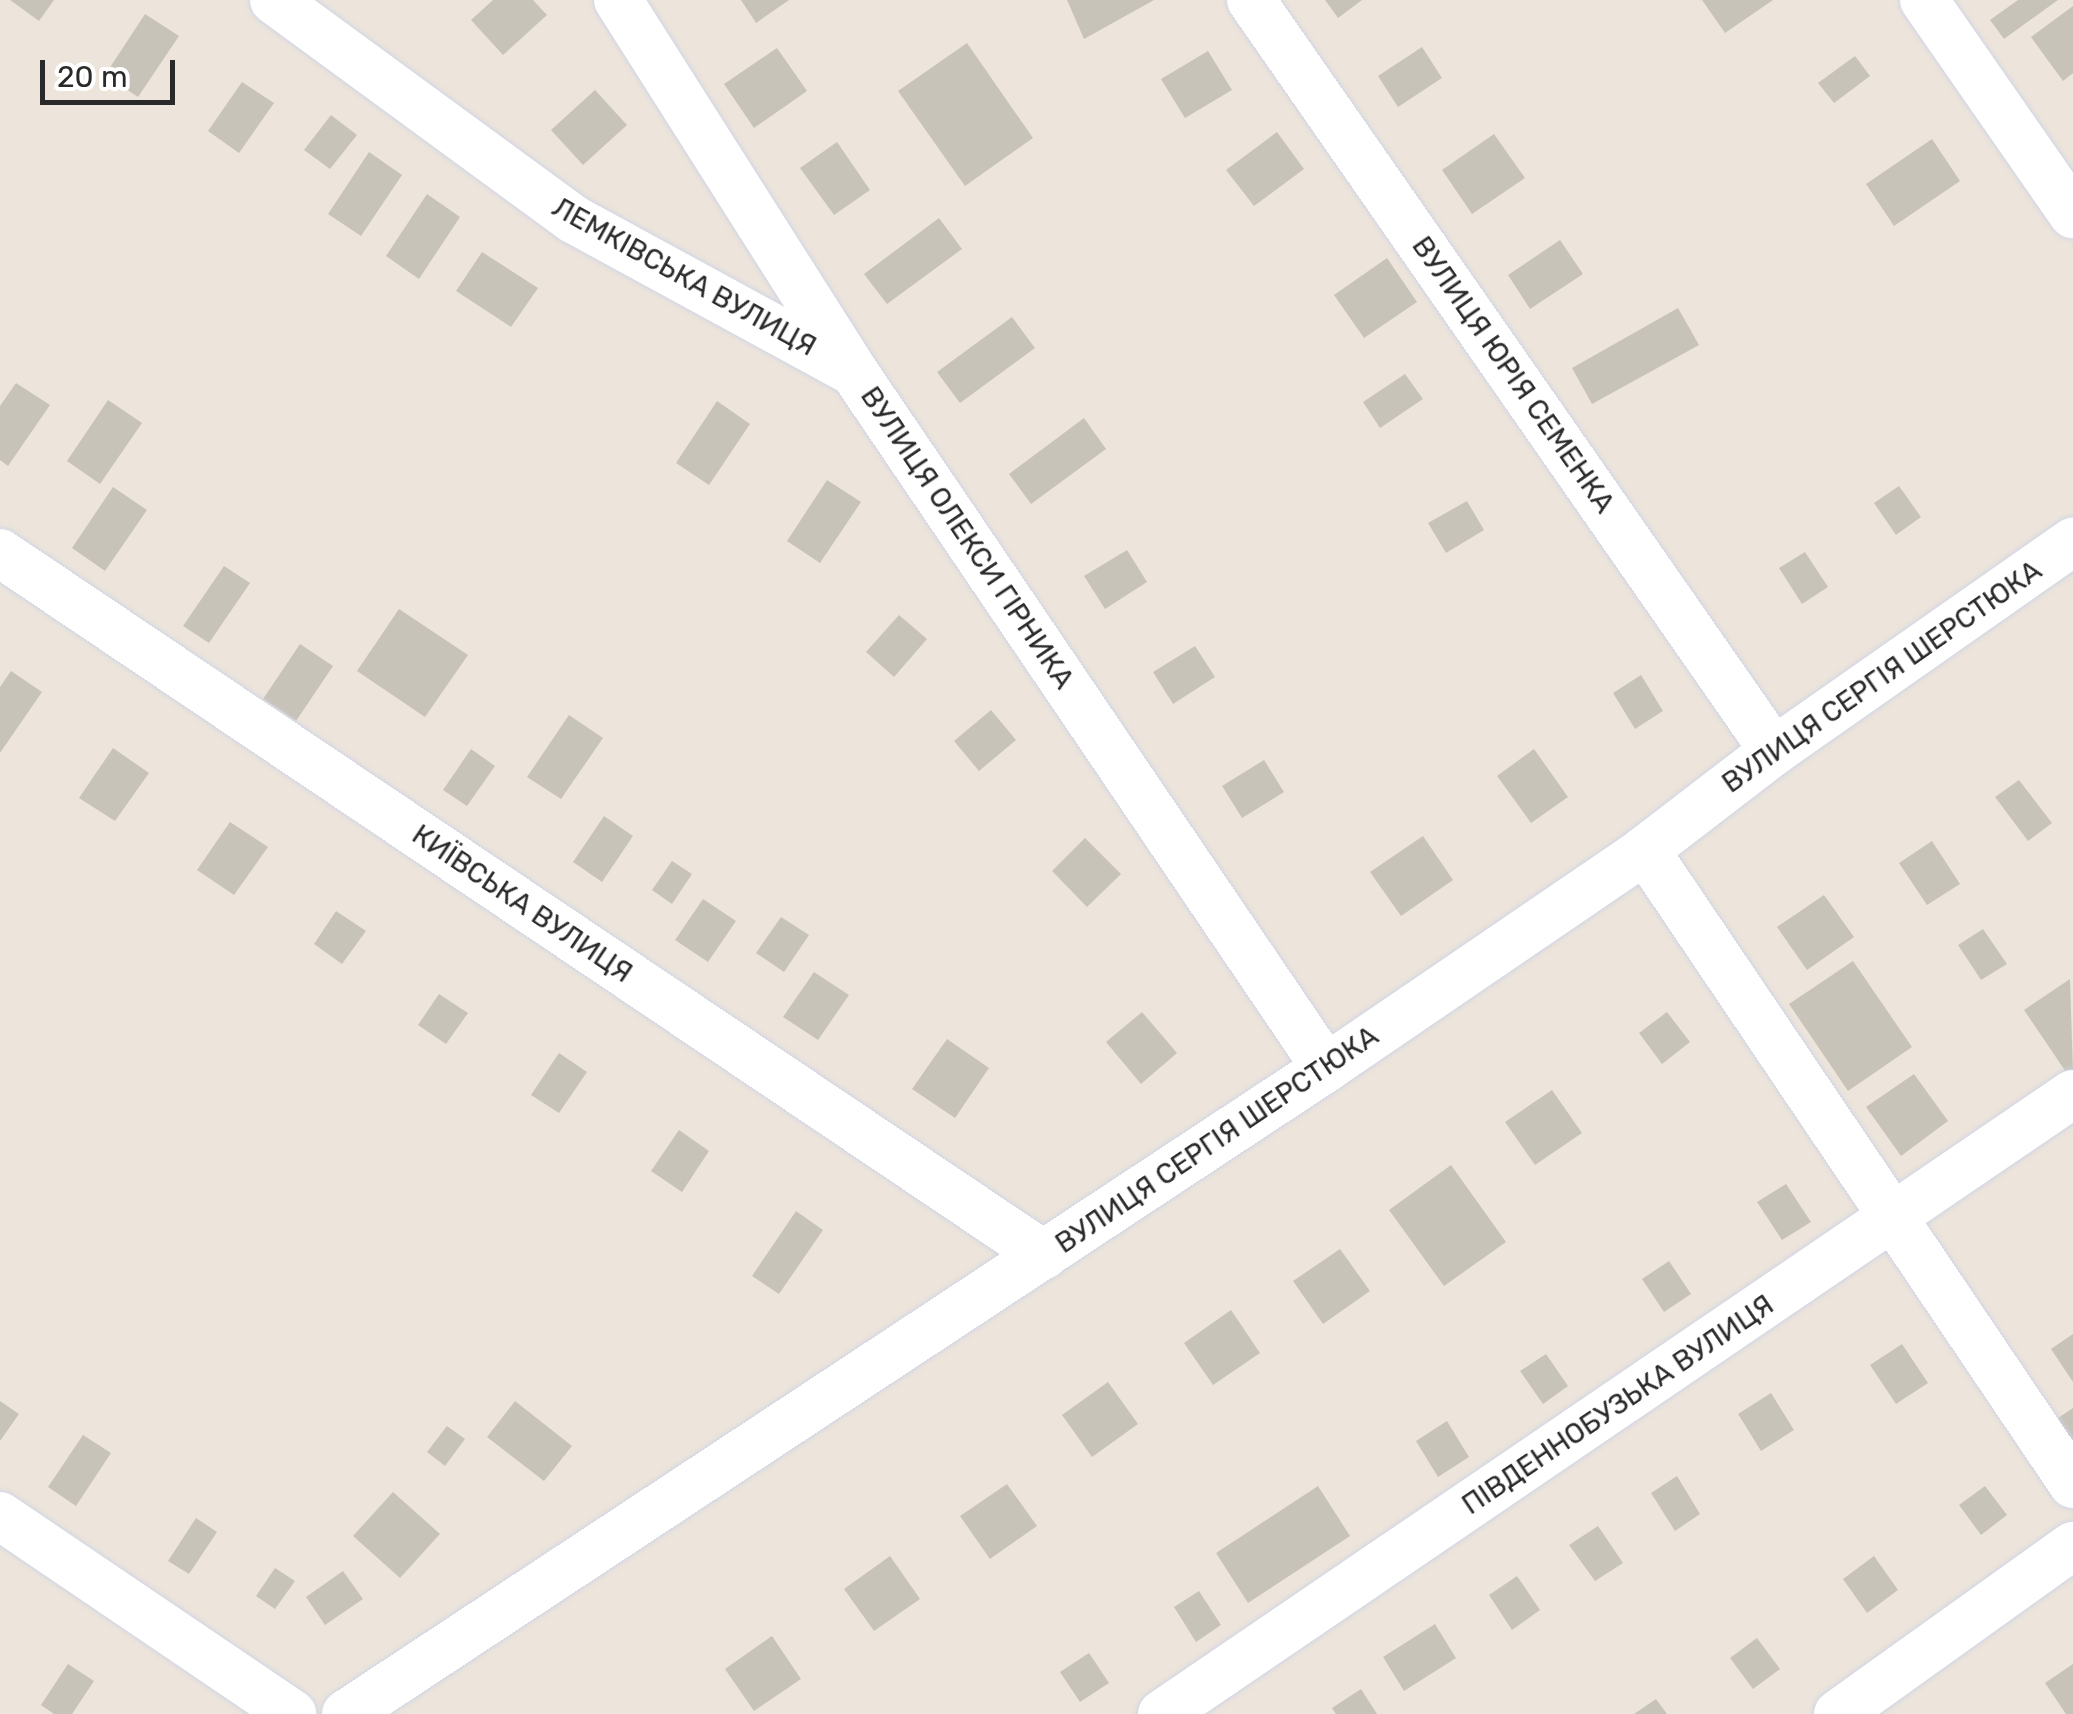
<!DOCTYPE html>
<html>
<head>
<meta charset="utf-8">
<style>
  body { margin:0 }
  #map { position:relative; width:2073px; height:1714px; overflow:hidden; background:#ede5db; font-family:Rubik,sans-serif }
  div>[style] { position:absolute }
  .building>* { inset:0; background:#c8c3b9 }
  .roads { filter:drop-shadow(0 0 2px #d0d4e4) drop-shadow(0 0 2px #d0d4e4) }
  .street>* { height:48px; margin:-24px; padding:0 24px; transform-origin:24px; border-radius:24px; background:#fff }
  span { translate:-50% -50%; white-space:nowrap; text-align:center; line-height:1.15; -webkit-text-stroke:8px #fff; paint-order:stroke }
  .street-label { font-size:28px; color:#2a2a2a }
  .scale { position:absolute; left:40px; top:60px; width:135px; height:45px; box-sizing:border-box; border:5px solid #2a2a2a; border-top:0; padding-left:12px; font-size:30px; line-height:35px; white-space:nowrap; color:#2a2a2a; -webkit-text-stroke:8px #fff; paint-order:stroke }
</style>
</head>
<body>
<div id="map">
  <div class="building">
    <i style="clip-path:polygon(10px 0,54px 0,39px 21px)"></i>
    <i style="clip-path:polygon(493px 0,533px 0,547px 15px,503px 55px,471px 20px)"></i>
    <i style="clip-path:polygon(741px 0,789px 0,756px 23px)"></i>
    <i style="clip-path:polygon(1067px 0,1154px 0,1084px 39px)"></i>
    <i style="clip-path:polygon(1325px 0,1362px 0,1338px 18px)"></i>
    <i style="clip-path:polygon(1702px 0,1773px 0,1725px 33px)"></i>
    <i style="clip-path:polygon(2018px 0,2058px 0,2004px 39px,1990px 20px)"></i>
    <i style="clip-path:polygon(2073px 6px,2073px 73px,2063px 81px,2031px 37px)"></i>
    <i style="clip-path:polygon(145px 14px,179px 36px,138px 97px,105px 75px)"></i>
    <i style="clip-path:polygon(967px 43px,1033px 138px,965px 186px,898px 91px)"></i>
    <i style="clip-path:polygon(1422px 47px,1442px 78px,1398px 107px,1378px 76px)"></i>
    <i style="clip-path:polygon(777px 48px,807px 91px,754px 128px,724px 84px)"></i>
    <i style="clip-path:polygon(1208px 51px,1232px 90px,1185px 118px,1161px 79px)"></i>
    <i style="clip-path:polygon(1855px 56px,1870px 76px,1834px 103px,1818px 83px)"></i>
    <i style="clip-path:polygon(242px 82px,274px 103px,239px 153px,208px 131px)"></i>
    <i style="clip-path:polygon(595px 90px,627px 125px,583px 165px,551px 130px)"></i>
    <i style="clip-path:polygon(331px 115px,357px 135px,330px 169px,304px 150px)"></i>
    <i style="clip-path:polygon(1277px 132px,1304px 169px,1254px 206px,1226px 170px)"></i>
    <i style="clip-path:polygon(1494px 134px,1525px 178px,1472px 214px,1442px 170px)"></i>
    <i style="clip-path:polygon(1932px 139px,1960px 181px,1894px 226px,1866px 184px)"></i>
    <i style="clip-path:polygon(837px 142px,870px 190px,834px 215px,800px 168px)"></i>
    <i style="clip-path:polygon(369px 152px,402px 175px,361px 236px,328px 214px)"></i>
    <i style="clip-path:polygon(427px 194px,460px 217px,419px 279px,386px 256px)"></i>
    <i style="clip-path:polygon(939px 218px,962px 249px,887px 304px,864px 274px)"></i>
    <i style="clip-path:polygon(1560px 240px,1583px 274px,1530px 309px,1508px 275px)"></i>
    <i style="clip-path:polygon(482px 252px,538px 288px,511px 327px,456px 291px)"></i>
    <i style="clip-path:polygon(1387px 258px,1417px 302px,1364px 338px,1334px 295px)"></i>
    <i style="clip-path:polygon(1678px 308px,1699px 345px,1592px 404px,1572px 368px)"></i>
    <i style="clip-path:polygon(1012px 317px,1035px 348px,960px 403px,937px 372px)"></i>
    <i style="clip-path:polygon(1405px 374px,1423px 399px,1380px 428px,1363px 402px)"></i>
    <i style="clip-path:polygon(16px 383px,50px 405px,8px 466px,0 460px,0 406px)"></i>
    <i style="clip-path:polygon(108px 400px,142px 423px,100px 484px,67px 461px)"></i>
    <i style="clip-path:polygon(717px 401px,750px 424px,709px 485px,676px 463px)"></i>
    <i style="clip-path:polygon(1084px 418px,1106px 449px,1031px 504px,1009px 474px)"></i>
    <i style="clip-path:polygon(827px 480px,861px 502px,820px 563px,787px 541px)"></i>
    <i style="clip-path:polygon(1899px 486px,1921px 517px,1896px 535px,1874px 503px)"></i>
    <i style="clip-path:polygon(113px 487px,147px 510px,105px 571px,72px 548px)"></i>
    <i style="clip-path:polygon(1467px 501px,1484px 530px,1446px 553px,1428px 523px)"></i>
    <i style="clip-path:polygon(1127px 550px,1147px 582px,1105px 609px,1084px 576px)"></i>
    <i style="clip-path:polygon(1805px 552px,1828px 587px,1802px 604px,1779px 568px)"></i>
    <i style="clip-path:polygon(224px 566px,250px 583px,209px 643px,183px 626px)"></i>
    <i style="clip-path:polygon(399px 609px,468px 655px,425px 717px,357px 671px)"></i>
    <i style="clip-path:polygon(899px 615px,927px 639px,894px 677px,866px 652px)"></i>
    <i style="clip-path:polygon(300px 644px,333px 666px,296px 721px,263px 699px)"></i>
    <i style="clip-path:polygon(1195px 646px,1215px 677px,1173px 704px,1153px 672px)"></i>
    <i style="clip-path:polygon(11px 671px,42px 692px,0 753px,0 687px)"></i>
    <i style="clip-path:polygon(1641px 675px,1663px 711px,1635px 729px,1613px 693px)"></i>
    <i style="clip-path:polygon(991px 710px,1016px 740px,979px 771px,954px 741px)"></i>
    <i style="clip-path:polygon(569px 715px,603px 738px,561px 799px,527px 777px)"></i>
    <i style="clip-path:polygon(113px 748px,149px 773px,115px 821px,79px 798px)"></i>
    <i style="clip-path:polygon(471px 749px,495px 766px,467px 806px,443px 790px)"></i>
    <i style="clip-path:polygon(1534px 749px,1568px 797px,1531px 823px,1497px 776px)"></i>
    <i style="clip-path:polygon(1264px 760px,1284px 792px,1242px 818px,1222px 786px)"></i>
    <i style="clip-path:polygon(2019px 780px,2052px 823px,2028px 841px,1995px 797px)"></i>
    <i style="clip-path:polygon(604px 816px,633px 836px,602px 882px,573px 862px)"></i>
    <i style="clip-path:polygon(230px 822px,268px 847px,234px 895px,197px 870px)"></i>
    <i style="clip-path:polygon(1423px 836px,1453px 880px,1401px 916px,1370px 872px)"></i>
    <i style="clip-path:polygon(1085px 838px,1121px 874px,1087px 907px,1052px 871px)"></i>
    <i style="clip-path:polygon(1932px 841px,1960px 884px,1927px 905px,1899px 863px)"></i>
    <i style="clip-path:polygon(672px 861px,692px 874px,672px 904px,652px 890px)"></i>
    <i style="clip-path:polygon(1824px 895px,1854px 937px,1807px 970px,1777px 927px)"></i>
    <i style="clip-path:polygon(703px 899px,736px 921px,708px 962px,675px 940px)"></i>
    <i style="clip-path:polygon(336px 911px,366px 931px,342px 964px,314px 944px)"></i>
    <i style="clip-path:polygon(781px 917px,809px 935px,784px 972px,756px 953px)"></i>
    <i style="clip-path:polygon(1983px 929px,2007px 964px,1981px 980px,1958px 945px)"></i>
    <i style="clip-path:polygon(1853px 961px,1912px 1047px,1848px 1091px,1789px 1004px)"></i>
    <i style="clip-path:polygon(814px 972px,849px 995px,818px 1040px,783px 1017px)"></i>
    <i style="clip-path:polygon(2070px 979px,2073px 1072px,2068px 1075px,2024px 1010px)"></i>
    <i style="clip-path:polygon(439px 994px,468px 1013px,446px 1044px,418px 1025px)"></i>
    <i style="clip-path:polygon(1142px 1012px,1177px 1053px,1141px 1084px,1106px 1042px)"></i>
    <i style="clip-path:polygon(1667px 1012px,1690px 1042px,1662px 1064px,1639px 1033px)"></i>
    <i style="clip-path:polygon(947px 1039px,989px 1068px,955px 1118px,912px 1089px)"></i>
    <i style="clip-path:polygon(559px 1053px,587px 1072px,559px 1113px,531px 1095px)"></i>
    <i style="clip-path:polygon(1914px 1074px,1948px 1121px,1901px 1156px,1866px 1107px)"></i>
    <i style="clip-path:polygon(1552px 1090px,1582px 1133px,1535px 1165px,1505px 1122px)"></i>
    <i style="clip-path:polygon(679px 1130px,709px 1151px,682px 1192px,651px 1171px)"></i>
    <i style="clip-path:polygon(1451px 1165px,1506px 1242px,1444px 1286px,1389px 1210px)"></i>
    <i style="clip-path:polygon(1786px 1184px,1811px 1222px,1782px 1240px,1757px 1202px)"></i>
    <i style="clip-path:polygon(796px 1211px,823px 1230px,779px 1294px,752px 1276px)"></i>
    <i style="clip-path:polygon(1340px 1249px,1370px 1291px,1323px 1324px,1293px 1281px)"></i>
    <i style="clip-path:polygon(1669px 1261px,1691px 1294px,1664px 1312px,1642px 1279px)"></i>
    <i style="clip-path:polygon(1231px 1310px,1260px 1353px,1213px 1385px,1184px 1343px)"></i>
    <i style="clip-path:polygon(2073px 1334px,2073px 1382px,2051px 1349px)"></i>
    <i style="clip-path:polygon(1902px 1344px,1928px 1383px,1896px 1404px,1870px 1365px)"></i>
    <i style="clip-path:polygon(1546px 1354px,1568px 1386px,1543px 1404px,1520px 1371px)"></i>
    <i style="clip-path:polygon(1108px 1382px,1138px 1424px,1092px 1457px,1062px 1415px)"></i>
    <i style="clip-path:polygon(1771px 1393px,1794px 1430px,1761px 1451px,1738px 1414px)"></i>
    <i style="clip-path:polygon(0 1401px,19px 1414px,0 1441px)"></i>
    <i style="clip-path:polygon(515px 1401px,572px 1446px,544px 1481px,487px 1437px)"></i>
    <i style="clip-path:polygon(2073px 1408px,2073px 1466px,2046px 1426px)"></i>
    <i style="clip-path:polygon(1447px 1421px,1469px 1457px,1438px 1477px,1416px 1441px)"></i>
    <i style="clip-path:polygon(447px 1426px,465px 1439px,445px 1466px,427px 1452px)"></i>
    <i style="clip-path:polygon(83px 1435px,111px 1453px,76px 1506px,48px 1487px)"></i>
    <i style="clip-path:polygon(1677px 1476px,1700px 1514px,1675px 1531px,1651px 1493px)"></i>
    <i style="clip-path:polygon(1007px 1484px,1037px 1526px,990px 1559px,960px 1516px)"></i>
    <i style="clip-path:polygon(1318px 1486px,1350px 1536px,1248px 1603px,1216px 1553px)"></i>
    <i style="clip-path:polygon(1985px 1486px,2007px 1515px,1981px 1535px,1959px 1505px)"></i>
    <i style="clip-path:polygon(393px 1492px,440px 1534px,400px 1578px,353px 1536px)"></i>
    <i style="clip-path:polygon(196px 1518px,217px 1532px,189px 1574px,168px 1561px)"></i>
    <i style="clip-path:polygon(1598px 1526px,1623px 1563px,1595px 1581px,1569px 1545px)"></i>
    <i style="clip-path:polygon(890px 1556px,920px 1599px,874px 1631px,844px 1589px)"></i>
    <i style="clip-path:polygon(1874px 1556px,1898px 1590px,1867px 1613px,1843px 1579px)"></i>
    <i style="clip-path:polygon(275px 1568px,295px 1581px,275px 1609px,256px 1596px)"></i>
    <i style="clip-path:polygon(343px 1571px,363px 1599px,325px 1625px,306px 1597px)"></i>
    <i style="clip-path:polygon(1517px 1576px,1540px 1610px,1512px 1630px,1489px 1595px)"></i>
    <i style="clip-path:polygon(1199px 1591px,1221px 1625px,1196px 1642px,1174px 1607px)"></i>
    <i style="clip-path:polygon(1435px 1624px,1456px 1658px,1404px 1691px,1383px 1657px)"></i>
    <i style="clip-path:polygon(772px 1636px,801px 1679px,754px 1711px,725px 1669px)"></i>
    <i style="clip-path:polygon(1757px 1638px,1780px 1669px,1753px 1689px,1730px 1658px)"></i>
    <i style="clip-path:polygon(1089px 1653px,1109px 1683px,1080px 1702px,1060px 1672px)"></i>
    <i style="clip-path:polygon(68px 1664px,94px 1681px,72px 1714px,54px 1714px,41px 1705px)"></i>
    <i style="clip-path:polygon(2073px 1664px,2073px 1714px,2066px 1714px,2045px 1683px)"></i>
    <i style="clip-path:polygon(1361px 1689px,1377px 1714px,1336px 1714px,1332px 1708px)"></i>
    <i style="clip-path:polygon(1656px 1699px,1667px 1714px,1634px 1714px)"></i>
  </div>
  <div class="roads">
    <div class="street">
      <i style="left:274px;top:0;width:371px;rotate:36.2deg"></i>
      <i style="left:573px;top:219px;width:315px;rotate:28.6deg"></i>
      <i style="left:618px;top:0;width:441px;rotate:57.6deg"></i>
      <i style="left:854px;top:372px;width:841px;rotate:55.86deg"></i>
      <i style="left:1251px;top:0;width:915px;rotate:55.15deg"></i>
      <i style="left:1924px;top:0;width:261px;rotate:55.2deg"></i>
      <i style="left:0;top:553px;width:1258px;rotate:33.92deg"></i>
      <i style="left:1645px;top:850px;width:765px;rotate:55.98deg"></i>
      <i style="left:0;top:1516px;width:353px;rotate:34.1deg"></i>
      <i style="left:346px;top:1714px;width:1174px;rotate:-33.39deg"></i>
      <i style="left:1326px;top:1068px;width:386px;rotate:-34.3deg"></i>
      <i style="left:1645px;top:850px;width:163px;rotate:-37.5deg"></i>
      <i style="left:1774px;top:751px;width:365px;rotate:-35deg"></i>
      <i style="left:1162px;top:1714px;width:1102px;rotate:-34.24deg"></i>
      <i style="left:1838px;top:1714px;width:289px;rotate:-35.6deg"></i>
    </div>
  </div>
  <div class="street-label">
    <span style="left:684px;top:277px;rotate:29deg">ЛЕМКІВСЬКА ВУЛИЦЯ</span>
    <span style="left:1513px;top:375px;rotate:55deg">ВУЛИЦЯ ЮРІЯ СЕМЕНКА</span>
    <span style="left:967px;top:538px;rotate:56deg">ВУЛИЦЯ ОЛЕКСИ ГІРНИКА</span>
    <span style="left:1882px;top:677px;rotate:-35deg">ВУЛИЦЯ СЕРГІЯ ШЕРСТЮКА</span>
    <span style="left:522px;top:904px;rotate:34deg">КИЇВСЬКА ВУЛИЦЯ</span>
    <span style="left:1217px;top:1140px;rotate:-34deg">ВУЛИЦЯ СЕРГІЯ ШЕРСТЮКА</span>
    <span style="left:1618px;top:1405px;rotate:-34deg">ПІВДЕННОБУЗЬКА ВУЛИЦЯ</span>
  </div>
  <div class="scale">20 m</div>
</div>
</body>
</html>
